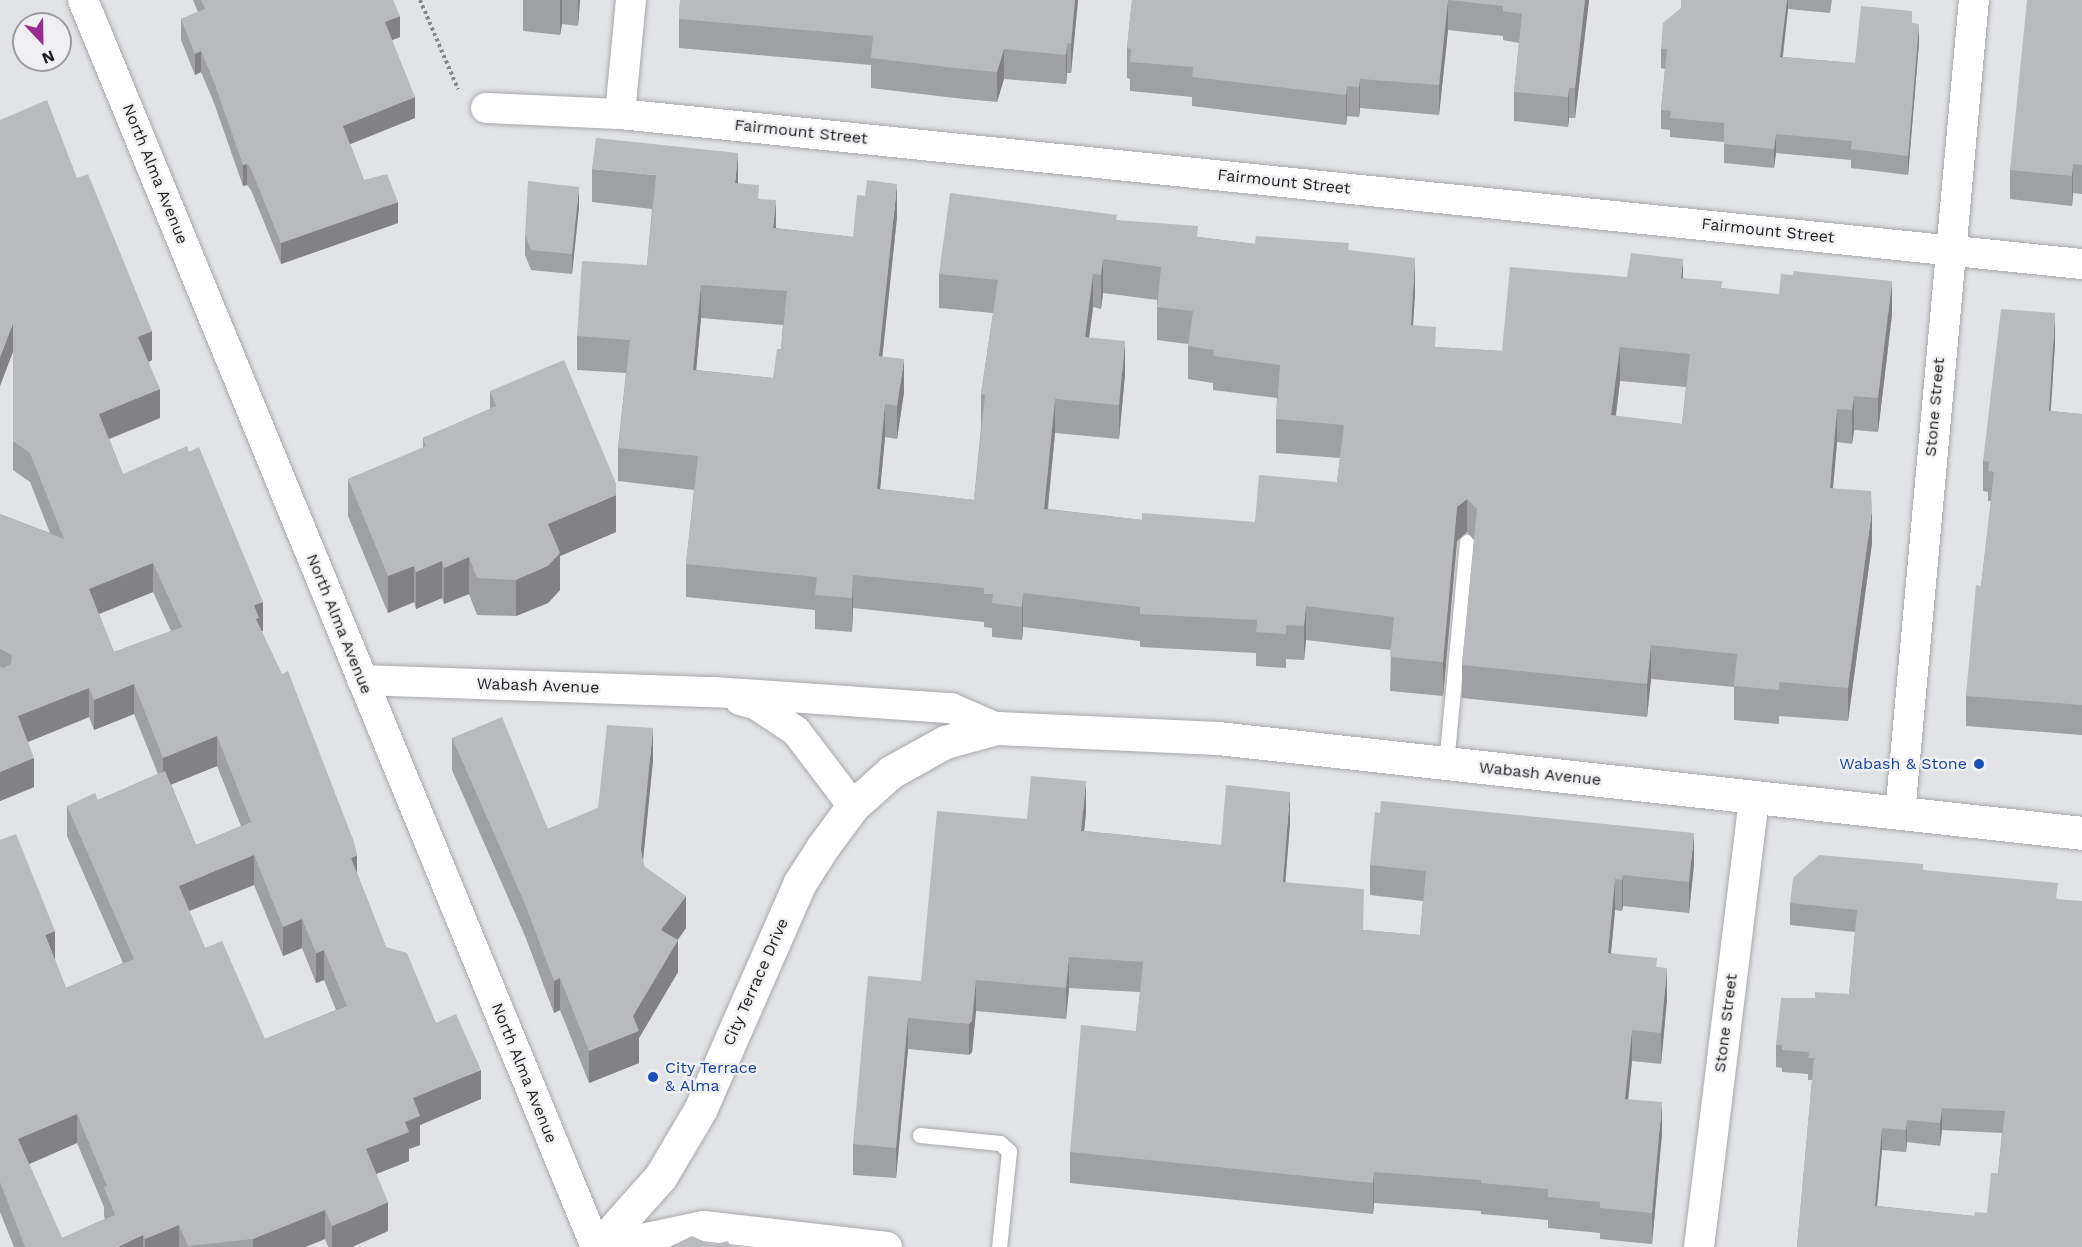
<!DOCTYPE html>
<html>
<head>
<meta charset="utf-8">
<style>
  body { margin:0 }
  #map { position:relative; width:2082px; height:1247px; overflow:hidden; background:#e2e3e6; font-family:"Work Sans",sans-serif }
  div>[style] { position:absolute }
  .path>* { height:4px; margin-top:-2px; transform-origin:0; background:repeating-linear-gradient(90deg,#88888a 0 3px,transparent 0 6px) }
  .roads { filter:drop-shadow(0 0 2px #a7a8aa) drop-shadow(0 0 2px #a7a8aa) }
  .service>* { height:15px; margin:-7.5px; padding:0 7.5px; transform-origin:7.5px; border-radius:7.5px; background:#fff }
  .minor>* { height:30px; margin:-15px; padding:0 15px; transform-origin:15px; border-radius:15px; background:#fff }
  .tertiary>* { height:33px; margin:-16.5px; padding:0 16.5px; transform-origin:16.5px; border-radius:16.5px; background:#fff }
  .wall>* { inset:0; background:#9fa0a3 }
  .shaded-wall>* { inset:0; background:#828284 }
  .building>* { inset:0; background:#b9babd }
  .dots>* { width:16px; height:16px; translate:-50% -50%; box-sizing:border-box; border:3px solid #f0f0f3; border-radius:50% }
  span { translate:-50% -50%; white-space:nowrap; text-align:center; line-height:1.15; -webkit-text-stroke:4.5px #f0f0f3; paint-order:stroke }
  .street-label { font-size:16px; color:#1f1f20 }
  .transit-label { font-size:16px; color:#164399 }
  .right { translate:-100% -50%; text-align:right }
  .left { translate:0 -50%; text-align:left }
  .north { position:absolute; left:12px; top:12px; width:60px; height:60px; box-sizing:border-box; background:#f0f0f3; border:2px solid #9c9c9f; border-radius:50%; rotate:158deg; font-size:16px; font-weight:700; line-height:24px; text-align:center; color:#1f1f20 }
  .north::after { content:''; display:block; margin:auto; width:21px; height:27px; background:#982d8f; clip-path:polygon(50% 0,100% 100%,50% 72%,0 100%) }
</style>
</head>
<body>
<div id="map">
  <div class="path">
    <i style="left:420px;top:0;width:97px;rotate:66.9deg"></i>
  </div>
  <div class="roads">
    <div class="service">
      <i style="left:1446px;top:764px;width:223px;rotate:-84.6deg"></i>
      <i style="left:920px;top:1135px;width:80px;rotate:5.7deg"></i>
      <i style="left:1000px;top:1143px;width:12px;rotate:42deg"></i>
      <i style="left:1009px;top:1151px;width:97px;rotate:95.9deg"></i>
    </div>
    <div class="minor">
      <i style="left:83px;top:0;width:1348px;rotate:67.64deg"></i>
      <i style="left:486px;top:108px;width:134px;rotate:2.6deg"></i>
      <i style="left:620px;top:114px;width:1470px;rotate:5.86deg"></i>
      <i style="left:620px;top:114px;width:115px;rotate:-84.5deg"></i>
      <i style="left:362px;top:680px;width:352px;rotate:2deg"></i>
      <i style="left:714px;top:692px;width:238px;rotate:3.9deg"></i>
      <i style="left:951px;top:708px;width:50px;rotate:23.5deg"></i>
      <i style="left:740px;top:700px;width:16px;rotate:15deg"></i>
      <i style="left:755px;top:704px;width:49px;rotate:33.4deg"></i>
      <i style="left:796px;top:731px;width:94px;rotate:52.8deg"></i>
      <i style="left:1900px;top:814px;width:817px;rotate:-84.81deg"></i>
      <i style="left:604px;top:1247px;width:102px;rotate:-11.9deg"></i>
      <i style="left:704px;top:1226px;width:184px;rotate:6.5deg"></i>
      <i style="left:1699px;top:1247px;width:451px;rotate:-83deg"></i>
    </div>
    <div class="tertiary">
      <i style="left:598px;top:1247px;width:95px;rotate:-48.4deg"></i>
      <i style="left:661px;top:1176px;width:77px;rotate:-59.4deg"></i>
      <i style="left:700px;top:1110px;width:247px;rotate:-66.3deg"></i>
      <i style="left:799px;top:884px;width:43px;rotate:-57.4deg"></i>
      <i style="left:822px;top:848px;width:52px;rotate:-53.6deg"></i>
      <i style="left:853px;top:806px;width:51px;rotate:-41.8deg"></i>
      <i style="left:891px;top:772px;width:62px;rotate:-29.1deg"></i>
      <i style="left:945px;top:742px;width:54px;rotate:-15.1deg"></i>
      <i style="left:997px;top:728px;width:221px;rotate:2.6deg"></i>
      <i style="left:1218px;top:738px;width:869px;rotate:6.27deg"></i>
    </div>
  </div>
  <div class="wall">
    <i style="clip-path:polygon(193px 0,393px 0,400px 37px,392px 40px,415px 118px,350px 144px,364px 180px,398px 223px,281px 264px,251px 190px,247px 185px,243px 186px,214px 103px,201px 72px,195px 75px,181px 40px,181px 19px,198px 12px)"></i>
    <i style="clip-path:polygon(523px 0,580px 0,578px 26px,562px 24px,560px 35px,523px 31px)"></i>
    <i style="clip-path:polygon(680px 0,1078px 0,1071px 73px,1067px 73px,1066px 84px,1004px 79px,997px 102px,955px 98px,871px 88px,871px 65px,679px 48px,679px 19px)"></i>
    <i style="clip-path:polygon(1132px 0,1589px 0,1575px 118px,1569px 118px,1568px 127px,1514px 121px,1514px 92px,1519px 43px,1503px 40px,1503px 36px,1448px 30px,1439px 115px,1360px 108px,1359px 117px,1347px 116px,1346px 125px,1192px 106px,1192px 97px,1130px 91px,1130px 79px,1127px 78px,1127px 48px)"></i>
    <i style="clip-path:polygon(1681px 0,1832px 0,1830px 13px,1788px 9px,1783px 57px,1855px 63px,1912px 23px,1919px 43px,1908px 175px,1851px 168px,1851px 160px,1776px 153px,1774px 168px,1724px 163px,1724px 142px,1670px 137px,1670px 130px,1661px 129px,1661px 110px,1665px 69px,1661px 68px,1661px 49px,1681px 8px)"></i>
    <i style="clip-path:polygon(2082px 0,2082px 194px,2073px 193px,2072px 206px,2010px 199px,2010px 170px)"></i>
    <i style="clip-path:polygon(evenodd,592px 169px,738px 183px,759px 199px,776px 228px,853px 237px,897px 217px,882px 356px,904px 392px,897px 439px,885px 437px,880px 489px,974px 500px,981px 428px,981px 394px,993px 313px,939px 308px,939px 274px,1117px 220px,1198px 237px,1255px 244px,1349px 250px,1415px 292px,1413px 325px,1436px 347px,1502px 351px,1627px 277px,1683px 278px,1722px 288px,1892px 314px,1878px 432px,1854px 430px,1852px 444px,1837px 442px,1833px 488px,1872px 543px,1848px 721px,1779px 716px,1779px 724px,1734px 720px,1734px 687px,1651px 679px,1647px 717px,1462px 698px,1462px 665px,1474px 540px,1467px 532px,1457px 541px,1443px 696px,1390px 691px,1391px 650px,1306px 640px,1304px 660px,1286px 659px,1286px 668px,1256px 666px,1256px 653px,1140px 647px,1140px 641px,1023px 627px,1022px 640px,992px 637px,992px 628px,984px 627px,984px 622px,853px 608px,852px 632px,815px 629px,815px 610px,686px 597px,686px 564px,694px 490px,618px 481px,618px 448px,626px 373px,577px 370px,577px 336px,647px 265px,652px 209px,592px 202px,592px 169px,1103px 293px,1157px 300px,1157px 340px,1188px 344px,1188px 379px,1213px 383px,1213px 390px,1277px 398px,1276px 419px,1276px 453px,1340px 458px,1337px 482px,1255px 522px,1142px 520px,1048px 509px,1055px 433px,1119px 439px,1125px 374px,1089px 337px,1093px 307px,1101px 309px,1103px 293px,592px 169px,701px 318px,783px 325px,781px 349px,773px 378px,696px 370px,701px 318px,592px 169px,1620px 381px,1686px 387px,1682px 424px,1616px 416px,1620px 381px)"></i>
    <i style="clip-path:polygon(evenodd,77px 178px,152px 360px,149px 362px,160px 418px,109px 439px,123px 474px,263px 631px,262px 631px,386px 947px,436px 1023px,481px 1099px,420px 1125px,420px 1145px,409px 1149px,409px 1161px,376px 1174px,388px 1231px,352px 1247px,328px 1247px,325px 1239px,305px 1247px,14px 1247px,0 1212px,0 840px,55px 960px,66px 988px,123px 963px,67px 836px,67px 806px,98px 800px,158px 774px,134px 714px,94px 730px,89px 717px,28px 742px,34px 787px,0 801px,0 514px,50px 533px,30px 482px,13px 470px,13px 352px,77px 178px,153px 592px,171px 631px,114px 652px,99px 614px,153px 592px,77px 178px,217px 766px,241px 826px,196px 845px,171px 784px,217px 766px,77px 178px,254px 885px,283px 956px,302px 948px,316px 983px,324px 980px,336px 1010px,265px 1039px,205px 948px,189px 911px,254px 885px,77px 178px,77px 1143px,104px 1207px,104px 1216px,105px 1219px,62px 1238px,29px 1164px,77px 1143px)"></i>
    <i style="clip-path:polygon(579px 207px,572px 274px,531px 270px,525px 255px,525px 235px)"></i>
    <i style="clip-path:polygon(2055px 343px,2050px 411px,2082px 414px,2082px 735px,1966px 726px,1966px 696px,1981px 586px,1991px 501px,1988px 501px,1988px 492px,1983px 491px,1983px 461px)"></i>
    <i style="clip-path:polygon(490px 391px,616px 532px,560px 556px,560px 590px,548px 603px,516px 616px,477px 615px,469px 594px,444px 604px,442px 598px,416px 609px,414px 602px,388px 613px,348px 516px,348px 479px,423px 448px,423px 438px,490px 409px)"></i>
    <i style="clip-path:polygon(452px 738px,548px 829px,598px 808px,653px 760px,643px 859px,644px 866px,686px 928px,678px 940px,678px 972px,639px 1038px,639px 1063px,589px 1083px,560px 1010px,554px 1013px,525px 936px,452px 770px)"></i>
    <i style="clip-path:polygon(1086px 812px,1084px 831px,1221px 845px,1290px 823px,1285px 882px,1364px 930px,1420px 935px,1423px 901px,1370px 895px,1370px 865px,1694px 864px,1689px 913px,1623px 906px,1622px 911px,1615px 910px,1611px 953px,1657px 967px,1667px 999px,1661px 1064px,1632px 1061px,1628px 1099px,1662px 1133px,1652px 1244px,1600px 1239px,1600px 1233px,1548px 1228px,1548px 1220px,1481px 1214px,1481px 1211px,1374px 1203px,1373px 1214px,1070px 1183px,1070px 1152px,1136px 1031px,1140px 992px,1069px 988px,1066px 1019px,976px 1011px,972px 1052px,969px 1055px,908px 1049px,896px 1178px,853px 1175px,853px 1144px,921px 981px,1027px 819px)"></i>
    <i style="clip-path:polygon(evenodd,1923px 870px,2058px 899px,2082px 1247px,1797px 1247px,1812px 1080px,1808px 1080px,1808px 1074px,1782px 1072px,1782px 1068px,1776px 1067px,1776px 1045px,1815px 998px,1849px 994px,1855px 932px,1790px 925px,1790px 903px,1923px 870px,1942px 1130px,2002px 1133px,1998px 1173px,1987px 1213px,1974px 1216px,1877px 1206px,1882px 1150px,1906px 1152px,1907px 1142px,1940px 1146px,1942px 1130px)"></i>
  </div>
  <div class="shaded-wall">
    <i style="clip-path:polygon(560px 0,562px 0,562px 24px,560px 35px)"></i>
    <i style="clip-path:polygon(578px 0,580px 0,578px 26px)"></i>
    <i style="clip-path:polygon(1075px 0,1078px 0,1071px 73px,1071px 44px)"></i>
    <i style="clip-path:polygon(1448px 0,1448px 30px,1439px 115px,1439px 85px)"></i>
    <i style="clip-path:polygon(1585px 0,1589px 0,1575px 118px,1575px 88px)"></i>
    <i style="clip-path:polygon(1787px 0,1788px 0,1788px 9px,1780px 76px,1780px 57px)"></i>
    <i style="clip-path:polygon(400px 16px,400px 37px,385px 43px,385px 22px)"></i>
    <i style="clip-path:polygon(1919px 24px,1919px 43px,1908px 175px,1908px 156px)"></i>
    <i style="clip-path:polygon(1067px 43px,1067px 73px,1066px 84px,1066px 55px)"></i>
    <i style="clip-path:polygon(1004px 49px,1004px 79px,997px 102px,997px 72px)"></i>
    <i style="clip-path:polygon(201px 51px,201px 72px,195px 75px,195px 54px)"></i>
    <i style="clip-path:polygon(1360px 79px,1360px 108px,1359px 117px,1359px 87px)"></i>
    <i style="clip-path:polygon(1347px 86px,1347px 116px,1346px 125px,1346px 95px)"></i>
    <i style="clip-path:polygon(1569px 88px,1569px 118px,1568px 127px,1568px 97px)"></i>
    <i style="clip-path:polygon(415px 97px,415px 118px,343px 147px,343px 126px)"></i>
    <i style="clip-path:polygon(1776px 134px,1776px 153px,1774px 168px,1774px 149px)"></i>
    <i style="clip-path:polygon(738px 153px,738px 186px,735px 183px)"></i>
    <i style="clip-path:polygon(247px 164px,247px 185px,243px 186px,243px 165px)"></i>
    <i style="clip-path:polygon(2073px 164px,2073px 193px,2072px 206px,2072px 176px)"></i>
    <i style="clip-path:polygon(897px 184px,897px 217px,879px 389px,879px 356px)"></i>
    <i style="clip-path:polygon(579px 187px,579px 207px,572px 274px,572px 254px)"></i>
    <i style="clip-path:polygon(776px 200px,776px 234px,773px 228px)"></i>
    <i style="clip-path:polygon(398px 202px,398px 223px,281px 264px,281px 243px)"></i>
    <i style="clip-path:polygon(1415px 258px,1415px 292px,1411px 359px,1411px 325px)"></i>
    <i style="clip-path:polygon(1103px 259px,1103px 293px,1101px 309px,1101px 275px)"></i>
    <i style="clip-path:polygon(1683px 259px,1683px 292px,1681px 278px)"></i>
    <i style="clip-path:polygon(1093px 274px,1093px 307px,1085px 370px,1085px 337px)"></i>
    <i style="clip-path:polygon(1892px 281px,1892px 314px,1878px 432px,1878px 398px)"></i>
    <i style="clip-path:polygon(701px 285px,701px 318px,693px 404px,693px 370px)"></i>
    <i style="clip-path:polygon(2055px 313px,2055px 343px,2049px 441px,2049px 411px)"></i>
    <i style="clip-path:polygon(13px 323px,13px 352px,0 386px,0 357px)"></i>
    <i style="clip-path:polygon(152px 331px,152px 360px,138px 366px,138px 337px)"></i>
    <i style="clip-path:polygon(1125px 341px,1125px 374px,1119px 439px,1119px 405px)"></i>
    <i style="clip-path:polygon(1620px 347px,1620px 381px,1611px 449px,1611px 415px)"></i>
    <i style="clip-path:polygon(904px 359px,904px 392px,897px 439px,897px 406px)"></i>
    <i style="clip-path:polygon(160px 389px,160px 418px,99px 443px,99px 414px)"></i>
    <i style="clip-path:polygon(1854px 396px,1854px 430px,1852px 444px,1852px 410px)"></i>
    <i style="clip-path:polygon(1055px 399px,1055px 433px,1044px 543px,1044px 509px)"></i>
    <i style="clip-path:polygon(885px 404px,885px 437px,877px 523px,877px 489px)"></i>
    <i style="clip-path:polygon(1837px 409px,1837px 442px,1830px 521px,1830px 488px)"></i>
    <i style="clip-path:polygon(616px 495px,616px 532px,560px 556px,560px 590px,548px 603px,516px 616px,516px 580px,548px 524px)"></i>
    <i style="clip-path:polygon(1467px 499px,1467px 532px,1457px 541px,1443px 696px,1443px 662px,1457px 507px)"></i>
    <i style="clip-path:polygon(1872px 509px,1872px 543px,1848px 721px,1848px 688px)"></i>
    <i style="clip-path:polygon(469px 557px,469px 594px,444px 604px,444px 568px)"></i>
    <i style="clip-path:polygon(442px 561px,442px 598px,416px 609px,416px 572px)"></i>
    <i style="clip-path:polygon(153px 563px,153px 592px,89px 618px,89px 589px)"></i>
    <i style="clip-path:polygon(414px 566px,414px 602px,388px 613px,388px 576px)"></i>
    <i style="clip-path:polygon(853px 575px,853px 608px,852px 632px,852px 598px)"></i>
    <i style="clip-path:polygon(1023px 593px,1023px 627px,1022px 640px,1022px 607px)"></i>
    <i style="clip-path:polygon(263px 602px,263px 631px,259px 632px,256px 648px,254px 605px)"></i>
    <i style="clip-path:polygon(1306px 606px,1306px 640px,1304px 660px,1304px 626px)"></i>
    <i style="clip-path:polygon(1651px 645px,1651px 679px,1647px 717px,1647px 684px)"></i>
    <i style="clip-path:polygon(134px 684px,134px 714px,94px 730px,94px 700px)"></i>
    <i style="clip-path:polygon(89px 688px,89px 717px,18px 746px,18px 716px)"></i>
    <i style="clip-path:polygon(653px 728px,653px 760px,641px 881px,641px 849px)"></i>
    <i style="clip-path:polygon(217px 736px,217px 766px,163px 788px,163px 758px)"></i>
    <i style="clip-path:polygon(34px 758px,34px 787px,0 801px,0 772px)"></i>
    <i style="clip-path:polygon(1086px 781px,1086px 812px,1081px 862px,1081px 831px)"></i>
    <i style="clip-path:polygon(1290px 792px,1290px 823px,1283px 913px,1283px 882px)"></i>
    <i style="clip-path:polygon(1694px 833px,1694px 864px,1689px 913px,1689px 882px)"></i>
    <i style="clip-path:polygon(254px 855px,254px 885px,179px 915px,179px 886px)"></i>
    <i style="clip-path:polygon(357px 855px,357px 884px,351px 858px)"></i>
    <i style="clip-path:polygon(1623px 875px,1623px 906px,1622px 911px,1622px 880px)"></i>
    <i style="clip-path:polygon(1615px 879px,1615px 910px,1608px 984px,1608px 953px)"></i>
    <i style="clip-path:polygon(686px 896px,686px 928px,661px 962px,661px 930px)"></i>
    <i style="clip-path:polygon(302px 919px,302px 948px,283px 956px,283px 927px)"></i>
    <i style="clip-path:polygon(55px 931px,55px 960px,45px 935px)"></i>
    <i style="clip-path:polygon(678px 940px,678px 972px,639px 1038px,639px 1063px,589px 1083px,589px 1051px,633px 1016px)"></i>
    <i style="clip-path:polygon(324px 950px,324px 980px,316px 983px,316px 953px)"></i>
    <i style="clip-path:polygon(1069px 957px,1069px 988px,1066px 1019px,1066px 988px)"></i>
    <i style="clip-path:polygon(1667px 968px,1667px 999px,1661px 1064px,1661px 1033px)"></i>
    <i style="clip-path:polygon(560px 978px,560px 1010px,554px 1013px,554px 981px)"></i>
    <i style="clip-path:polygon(976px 980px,976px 1011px,972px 1052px,969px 1055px,969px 1024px)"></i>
    <i style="clip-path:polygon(908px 1018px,908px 1049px,896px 1178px,896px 1148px)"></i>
    <i style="clip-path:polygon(1632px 1030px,1632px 1061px,1625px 1130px,1625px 1099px)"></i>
    <i style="clip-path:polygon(481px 1070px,481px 1099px,420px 1125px,420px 1145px,409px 1149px,409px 1161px,366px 1178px,366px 1149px,405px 1122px,413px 1098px)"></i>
    <i style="clip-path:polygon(1662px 1102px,1662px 1133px,1652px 1244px,1652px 1213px)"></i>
    <i style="clip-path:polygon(1942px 1108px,1942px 1130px,1940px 1146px,1940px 1123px)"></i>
    <i style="clip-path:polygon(77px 1114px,77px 1143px,18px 1169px,18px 1139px)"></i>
    <i style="clip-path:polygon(1907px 1120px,1907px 1142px,1906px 1152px,1906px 1130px)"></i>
    <i style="clip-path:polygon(1882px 1128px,1882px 1150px,1875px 1228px,1875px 1206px)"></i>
    <i style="clip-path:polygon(1374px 1172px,1374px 1203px,1373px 1214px,1373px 1183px)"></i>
    <i style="clip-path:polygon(388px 1202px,388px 1231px,352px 1247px,332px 1247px,332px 1226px)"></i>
    <i style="clip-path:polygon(325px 1210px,325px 1239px,305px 1247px,253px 1247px,253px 1239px)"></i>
    <i style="clip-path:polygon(179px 1225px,179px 1247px,145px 1247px,145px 1239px)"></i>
    <i style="clip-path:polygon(143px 1235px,143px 1247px,118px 1247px)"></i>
  </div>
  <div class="building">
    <i style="clip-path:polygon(201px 0,393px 0,400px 16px,385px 22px,415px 97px,343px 126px,364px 180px,387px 174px,398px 202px,281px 243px,251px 169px,247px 164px,243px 165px,214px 82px,201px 51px,195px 54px,181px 19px,205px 9px)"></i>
    <i style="clip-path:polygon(680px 0,1075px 0,1071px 44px,1067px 43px,1066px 55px,1004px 49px,997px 72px,955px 68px,871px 58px,873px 36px,679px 19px)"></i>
    <i style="clip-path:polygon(1132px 0,1585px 0,1575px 88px,1569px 88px,1568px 97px,1514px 92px,1522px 14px,1503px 11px,1503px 6px,1448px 0,1439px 85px,1360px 79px,1359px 87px,1347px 86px,1346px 95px,1192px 77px,1193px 67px,1130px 62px,1131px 49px,1127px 48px)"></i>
    <i style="clip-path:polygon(1681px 0,1787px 0,1780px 57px,1855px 63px,1861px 6px,1912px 11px,1912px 23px,1919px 24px,1908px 156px,1851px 149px,1852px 141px,1776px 134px,1774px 149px,1724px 144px,1724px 123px,1670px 118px,1671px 111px,1661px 110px,1667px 49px,1661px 49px,1663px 23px,1681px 8px)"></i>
    <i style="clip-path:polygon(2027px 0,2082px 0,2082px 165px,2073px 164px,2072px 176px,2010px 170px)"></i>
    <i style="clip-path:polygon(evenodd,47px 100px,77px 178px,88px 174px,152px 331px,138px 337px,160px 389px,99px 414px,123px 474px,187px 446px,189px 452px,199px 447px,263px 602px,254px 605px,259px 618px,256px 619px,282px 674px,288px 671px,354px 842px,357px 855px,351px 858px,386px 947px,407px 953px,436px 1023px,456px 1014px,481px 1070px,413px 1098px,420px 1116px,405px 1122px,409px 1132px,366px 1149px,388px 1202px,369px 1211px,332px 1226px,325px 1210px,253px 1239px,188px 1246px,179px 1225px,145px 1239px,143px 1235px,118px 1247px,25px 1247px,0 1182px,0 840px,16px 834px,55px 931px,45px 935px,66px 988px,134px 959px,67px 806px,95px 793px,98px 800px,165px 771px,196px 845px,251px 822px,217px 736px,163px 758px,134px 684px,94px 700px,89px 688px,18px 716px,34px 758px,0 772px,0 666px,3px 668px,11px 664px,12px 655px,0 649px,0 514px,64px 539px,30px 453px,13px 441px,13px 323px,0 357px,0 120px,47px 100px,153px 563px,182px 627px,114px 652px,89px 589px,153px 563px,47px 100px,254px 855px,283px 927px,302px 919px,316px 953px,324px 950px,347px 1006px,265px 1039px,222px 941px,205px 948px,179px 886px,254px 855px,47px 100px,77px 1114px,107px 1186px,104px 1187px,115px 1215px,62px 1238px,18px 1139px,77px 1114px)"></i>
    <i style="clip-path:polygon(evenodd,596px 138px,738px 153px,735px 183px,759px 185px,758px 199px,776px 200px,773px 228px,853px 237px,857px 195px,865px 196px,867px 180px,897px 184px,879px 356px,904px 359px,897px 406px,885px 404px,877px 489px,974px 500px,985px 395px,981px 394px,998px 280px,939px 274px,950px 193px,1117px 215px,1116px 220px,1198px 226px,1197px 237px,1255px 244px,1256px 236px,1349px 243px,1348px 250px,1415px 258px,1411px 325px,1436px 327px,1435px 347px,1502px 351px,1510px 267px,1627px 277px,1631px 253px,1683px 259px,1681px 278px,1722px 281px,1721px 288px,1779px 294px,1781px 274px,1793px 275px,1793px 271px,1892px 281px,1878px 398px,1854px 396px,1852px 410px,1837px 409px,1830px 488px,1871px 491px,1872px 509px,1848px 688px,1779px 682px,1779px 690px,1734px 686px,1737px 654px,1651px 645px,1647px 684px,1462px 665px,1477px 509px,1467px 499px,1457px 507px,1443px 662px,1390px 657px,1394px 617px,1306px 606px,1304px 626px,1286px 625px,1286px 634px,1256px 632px,1257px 620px,1140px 614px,1140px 607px,1023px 593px,1022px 607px,992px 603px,993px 594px,984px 594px,984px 588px,853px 575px,852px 598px,815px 595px,817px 577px,686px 564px,698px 456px,618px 448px,630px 340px,577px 336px,582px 261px,647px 265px,656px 175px,592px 169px,596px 138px,1103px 259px,1161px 267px,1157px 307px,1193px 311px,1188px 346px,1214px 350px,1213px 356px,1280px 365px,1276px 419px,1344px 425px,1337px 482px,1259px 475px,1255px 522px,1142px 513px,1142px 520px,1044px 509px,1055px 399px,1119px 405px,1125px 341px,1085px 337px,1093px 274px,1101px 275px,1103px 259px,596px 138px,701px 285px,787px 291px,781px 349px,777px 349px,773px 378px,693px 370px,701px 285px,596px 138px,1620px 347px,1690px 354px,1682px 424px,1611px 415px,1620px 347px)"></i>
    <i style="clip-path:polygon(528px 181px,579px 187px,572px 254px,531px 250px,525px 235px)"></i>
    <i style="clip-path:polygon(2001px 309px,2055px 313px,2049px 411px,2082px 414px,2082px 705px,1966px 696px,1976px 585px,1981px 586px,1994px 472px,1988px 471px,1989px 462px,1983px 461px)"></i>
    <i style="clip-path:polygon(564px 360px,616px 483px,616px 495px,548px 524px,560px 553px,548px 566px,516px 580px,477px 578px,469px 557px,444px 568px,442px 561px,416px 572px,414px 566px,388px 576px,348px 479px,426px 446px,423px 438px,496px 406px,490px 391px)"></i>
    <i style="clip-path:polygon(502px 717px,548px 829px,598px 808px,607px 725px,653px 728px,641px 849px,644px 866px,686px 896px,661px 930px,678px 940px,633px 1016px,639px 1031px,589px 1051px,560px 978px,554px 981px,525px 904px,452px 738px)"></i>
    <i style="clip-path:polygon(1031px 776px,1086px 781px,1081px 831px,1221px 845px,1226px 785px,1290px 792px,1283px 882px,1364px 889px,1363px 930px,1420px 935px,1426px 871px,1370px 865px,1375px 812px,1380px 813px,1381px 801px,1694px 833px,1689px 882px,1623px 875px,1622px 880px,1615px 879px,1608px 953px,1657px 958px,1656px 967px,1667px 968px,1661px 1033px,1632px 1030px,1625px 1099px,1662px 1102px,1652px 1213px,1600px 1208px,1600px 1202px,1548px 1197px,1548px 1189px,1481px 1183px,1481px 1180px,1374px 1172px,1373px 1183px,1070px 1152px,1081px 1025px,1136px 1031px,1143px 962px,1069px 957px,1066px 988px,976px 980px,972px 1021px,969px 1024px,908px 1018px,896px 1148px,853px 1144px,868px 976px,921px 981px,937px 811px,1027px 819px)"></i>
    <i style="clip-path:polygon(evenodd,1819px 855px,1923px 864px,1923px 870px,2058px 883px,2056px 899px,2082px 901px,2082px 1247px,1797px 1247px,1814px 1058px,1808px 1058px,1809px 1052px,1782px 1050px,1782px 1045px,1776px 1045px,1781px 998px,1815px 998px,1815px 992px,1849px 994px,1857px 910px,1790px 903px,1793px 878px,1819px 855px,1942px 1108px,2005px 1111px,1998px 1173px,1991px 1173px,1987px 1213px,1975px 1212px,1974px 1216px,1875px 1206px,1882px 1128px,1906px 1130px,1907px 1120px,1940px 1123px,1942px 1108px)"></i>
    <i style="clip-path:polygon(692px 1236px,712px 1245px,728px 1241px,731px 1247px,669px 1247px)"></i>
  </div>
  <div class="dots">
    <i style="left:1979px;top:764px;background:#1a4fb4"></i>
    <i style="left:653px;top:1077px;background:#1a4fb4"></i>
  </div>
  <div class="street-label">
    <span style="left:801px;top:132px;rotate:6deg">Fairmount Street</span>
    <span style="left:155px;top:174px;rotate:68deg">North Alma Avenue</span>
    <span style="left:1284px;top:182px;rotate:6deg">Fairmount Street</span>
    <span style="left:1768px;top:231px;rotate:6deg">Fairmount Street</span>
    <span style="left:1935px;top:407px;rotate:-85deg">Stone Street</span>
    <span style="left:339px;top:624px;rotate:68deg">North Alma Avenue</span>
    <span style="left:538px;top:686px;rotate:2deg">Wabash Avenue</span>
    <span style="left:1540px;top:774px;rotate:6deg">Wabash Avenue</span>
    <span style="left:756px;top:982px;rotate:-66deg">City Terrace Drive</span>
    <span style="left:1726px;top:1023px;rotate:-83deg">Stone Street</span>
    <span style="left:524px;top:1073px;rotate:68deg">North Alma Avenue</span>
  </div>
  <div class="transit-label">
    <span class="right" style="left:1967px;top:764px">Wabash &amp; Stone</span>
    <span class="left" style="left:665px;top:1077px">City Terrace<br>&amp; Alma</span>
  </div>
  <div class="north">N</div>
</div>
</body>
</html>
